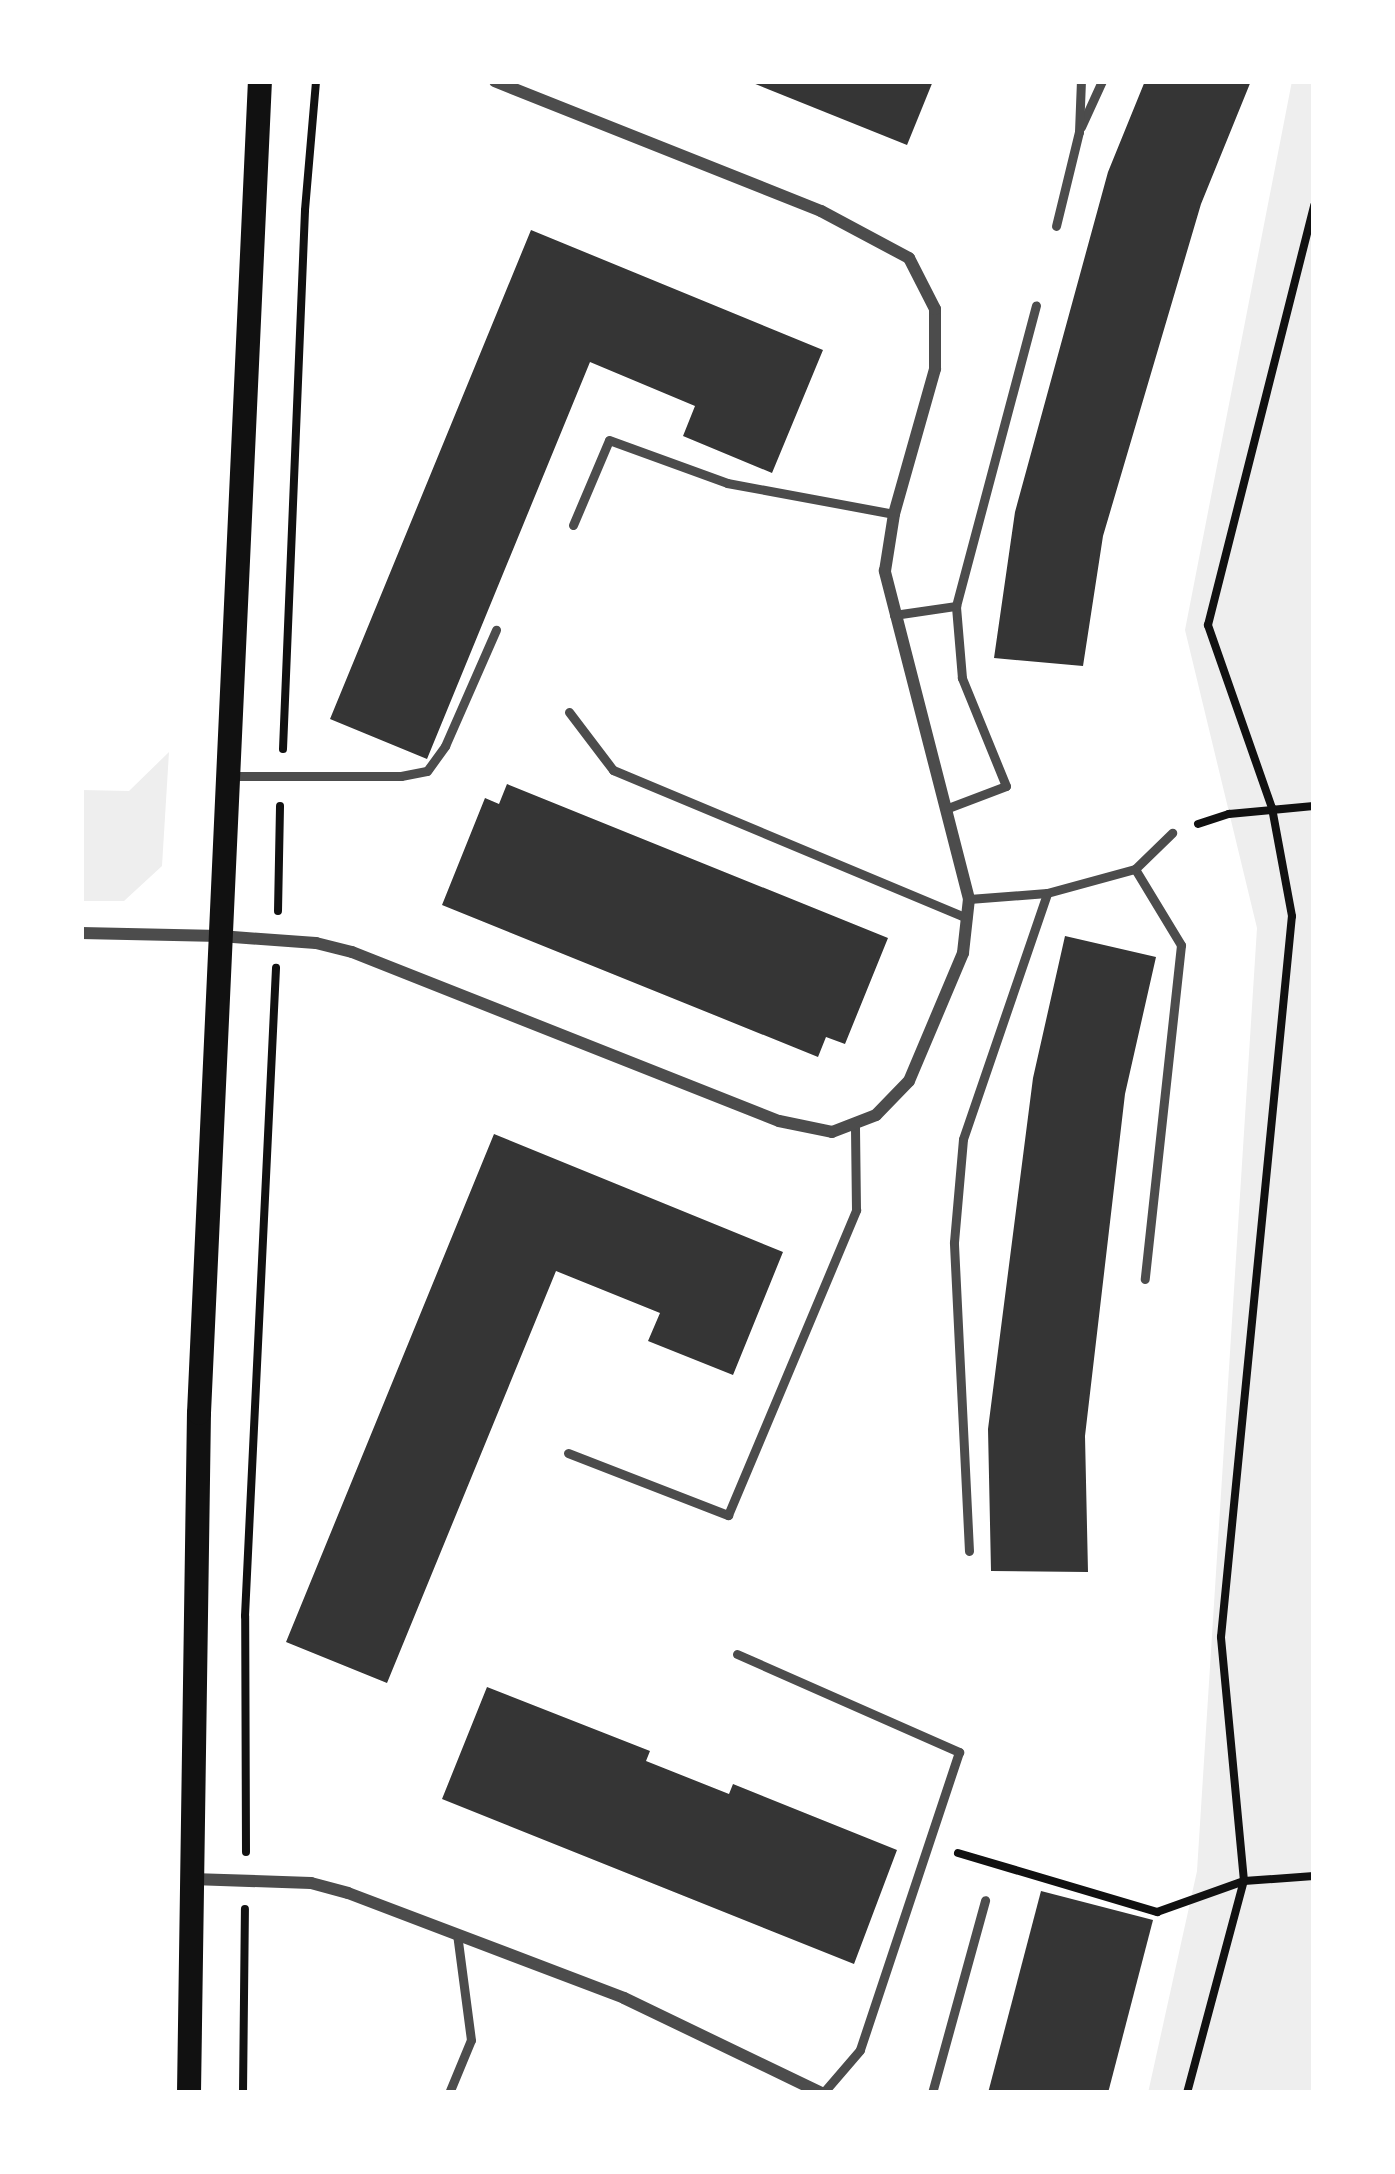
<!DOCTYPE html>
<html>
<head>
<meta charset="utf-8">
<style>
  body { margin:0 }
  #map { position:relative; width:1395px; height:2174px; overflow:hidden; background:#fff; font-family:"Open Sans",sans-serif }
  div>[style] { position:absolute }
  .green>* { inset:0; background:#eee }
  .building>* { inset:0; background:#353535 }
  .path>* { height:8px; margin:-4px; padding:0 4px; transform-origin:4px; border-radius:4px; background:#111 }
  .service>* { height:9px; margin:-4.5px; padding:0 4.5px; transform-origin:4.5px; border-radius:4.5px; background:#4c4c4c }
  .minor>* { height:12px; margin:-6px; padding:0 6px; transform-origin:6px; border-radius:6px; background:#4c4c4c }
  .secondary>* { height:24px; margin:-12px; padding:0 12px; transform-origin:12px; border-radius:12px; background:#111 }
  span { translate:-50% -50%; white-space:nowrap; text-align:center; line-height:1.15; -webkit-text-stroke:9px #fff; paint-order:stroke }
  .frame { position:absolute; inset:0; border:84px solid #fff; pointer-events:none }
</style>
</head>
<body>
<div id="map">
  <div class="green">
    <i style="clip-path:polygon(1292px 81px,1314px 81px,1314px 2093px,1148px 2093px,1197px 1871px,1257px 928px,1185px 630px)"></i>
    <i style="clip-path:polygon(169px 752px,162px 866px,124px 901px,81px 901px,81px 790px,129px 791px)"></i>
  </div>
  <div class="building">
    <i style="clip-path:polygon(748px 81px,933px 81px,907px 145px)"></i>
    <i style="clip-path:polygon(1145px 81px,1251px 81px,1201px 204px,1103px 536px,1083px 666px,994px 658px,1015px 512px,1108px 172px)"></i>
    <i style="clip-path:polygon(531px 230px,823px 350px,772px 473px,683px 436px,695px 406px,590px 362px,427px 759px,330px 719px)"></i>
    <i style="clip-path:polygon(507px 784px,888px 938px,845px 1044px,826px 1037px,818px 1057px,442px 905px,485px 798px,499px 804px)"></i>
    <i style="clip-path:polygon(1065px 936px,1156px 957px,1125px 1094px,1085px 1436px,1088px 1572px,991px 1571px,988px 1429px,1033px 1078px)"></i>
    <i style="clip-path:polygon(494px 1134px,783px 1252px,733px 1375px,648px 1341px,660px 1313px,556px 1271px,387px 1683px,286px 1642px)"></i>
    <i style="clip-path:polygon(487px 1687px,650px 1751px,646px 1761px,729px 1794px,733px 1784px,897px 1850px,854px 1964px,442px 1799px)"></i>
    <i style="clip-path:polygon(1041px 1891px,1153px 1920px,1108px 2093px,988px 2093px)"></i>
  </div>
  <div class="path">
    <i style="left:283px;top:749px;width:539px;rotate:-87.66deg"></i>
    <i style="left:305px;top:210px;width:129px;rotate:-85.1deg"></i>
    <i style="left:1198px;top:824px;width:33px;rotate:-18deg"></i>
    <i style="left:1229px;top:814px;width:85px;rotate:-5.4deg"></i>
    <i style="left:278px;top:911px;width:105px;rotate:-88.9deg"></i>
    <i style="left:246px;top:1852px;width:236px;rotate:-90.2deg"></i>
    <i style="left:245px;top:1616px;width:649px;rotate:-87.26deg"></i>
    <i style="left:958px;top:1853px;width:208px;rotate:16.5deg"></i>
    <i style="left:1157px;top:1912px;width:92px;rotate:-19.6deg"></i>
    <i style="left:1244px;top:1881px;width:70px;rotate:-4.1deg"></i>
    <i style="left:243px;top:2093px;width:184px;rotate:-89.4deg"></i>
    <i style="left:1187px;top:2093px;width:220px;rotate:-75deg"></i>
    <i style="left:1244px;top:1881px;width:245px;rotate:-95.4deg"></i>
    <i style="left:1221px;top:1637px;width:724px;rotate:-84.38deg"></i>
    <i style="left:1292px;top:916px;width:110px;rotate:-100.5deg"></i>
    <i style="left:1272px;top:808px;width:194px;rotate:-109.3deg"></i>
    <i style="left:1208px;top:625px;width:433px;rotate:-75.8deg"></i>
  </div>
  <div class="service">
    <i style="left:1081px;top:127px;width:51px;rotate:-65.5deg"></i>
    <i style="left:1056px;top:226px;width:97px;rotate:-76.3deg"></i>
    <i style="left:1079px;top:132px;width:51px;rotate:-87.8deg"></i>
    <i style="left:573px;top:525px;width:92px;rotate:-67deg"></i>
    <i style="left:609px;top:440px;width:126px;rotate:20deg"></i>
    <i style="left:727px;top:483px;width:170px;rotate:10.5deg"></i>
    <i style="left:894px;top:615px;width:63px;rotate:-8.3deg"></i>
    <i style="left:569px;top:712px;width:73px;rotate:52.8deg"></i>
    <i style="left:613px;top:770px;width:384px;rotate:22.7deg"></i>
    <i style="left:233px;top:776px;width:168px"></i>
    <i style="left:401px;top:776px;width:26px;rotate:-11deg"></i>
    <i style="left:427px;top:771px;width:31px;rotate:-54deg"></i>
    <i style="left:445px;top:746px;width:127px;rotate:-66.3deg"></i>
    <i style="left:948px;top:808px;width:62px;rotate:-20.8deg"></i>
    <i style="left:1006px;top:786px;width:117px;rotate:-112.2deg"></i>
    <i style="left:962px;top:678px;width:72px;rotate:-94.8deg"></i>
    <i style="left:956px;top:606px;width:311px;rotate:-75.1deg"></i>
    <i style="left:1135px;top:869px;width:89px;rotate:58.8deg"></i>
    <i style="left:1181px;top:945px;width:336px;rotate:96.2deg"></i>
    <i style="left:969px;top:899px;width:78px;rotate:-4.4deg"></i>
    <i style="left:1047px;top:893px;width:91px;rotate:-15.3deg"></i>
    <i style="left:1135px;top:869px;width:52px;rotate:-44.2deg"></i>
    <i style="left:568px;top:1453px;width:172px;rotate:21.2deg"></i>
    <i style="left:728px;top:1515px;width:331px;rotate:-67.2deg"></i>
    <i style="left:856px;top:1210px;width:87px;rotate:-90.7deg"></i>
    <i style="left:969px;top:1551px;width:309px;rotate:-92.8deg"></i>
    <i style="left:954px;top:1242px;width:103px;rotate:-85deg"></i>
    <i style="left:963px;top:1139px;width:260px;rotate:-71.1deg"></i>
    <i style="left:737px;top:1654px;width:243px;rotate:23.8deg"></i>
    <i style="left:959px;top:1752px;width:314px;rotate:108.4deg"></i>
    <i style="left:860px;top:2050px;width:57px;rotate:130.7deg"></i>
    <i style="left:449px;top:2093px;width:57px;rotate:-67.5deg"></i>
    <i style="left:471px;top:2040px;width:107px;rotate:-97.5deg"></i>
    <i style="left:932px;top:2093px;width:200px;rotate:-74.6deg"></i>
  </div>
  <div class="minor">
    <i style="left:81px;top:933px;width:139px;rotate:1.2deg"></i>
    <i style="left:220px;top:936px;width:96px;rotate:4.2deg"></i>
    <i style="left:316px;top:943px;width:37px;rotate:14deg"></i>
    <i style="left:352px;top:952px;width:459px;rotate:21.6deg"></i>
    <i style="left:779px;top:1121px;width:54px;rotate:11.7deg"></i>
    <i style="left:832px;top:1132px;width:47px;rotate:-21.1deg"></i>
    <i style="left:876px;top:1115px;width:47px;rotate:-45.9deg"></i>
    <i style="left:909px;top:1081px;width:139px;rotate:-67.1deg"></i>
    <i style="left:963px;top:953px;width:54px;rotate:-83.7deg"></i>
    <i style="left:969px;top:899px;width:339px;rotate:-104.4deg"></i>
    <i style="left:885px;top:571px;width:58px;rotate:-81deg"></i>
    <i style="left:894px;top:514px;width:151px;rotate:-74.2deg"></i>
    <i style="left:935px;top:369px;width:60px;rotate:-90deg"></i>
    <i style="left:935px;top:309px;width:57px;rotate:-117deg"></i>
    <i style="left:909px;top:258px;width:100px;rotate:-151.9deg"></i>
    <i style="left:821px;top:211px;width:351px;rotate:-158.3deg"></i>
    <i style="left:192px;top:1879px;width:119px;rotate:1.9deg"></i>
    <i style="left:311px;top:1883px;width:38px;rotate:15deg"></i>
    <i style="left:348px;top:1893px;width:295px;rotate:20.8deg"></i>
    <i style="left:624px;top:1998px;width:219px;rotate:25.7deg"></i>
  </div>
  <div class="secondary">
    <i style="left:189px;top:2093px;width:680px;rotate:-89.16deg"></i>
    <i style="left:199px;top:1413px;width:1333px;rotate:-87.38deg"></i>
  </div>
  <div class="frame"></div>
</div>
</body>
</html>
